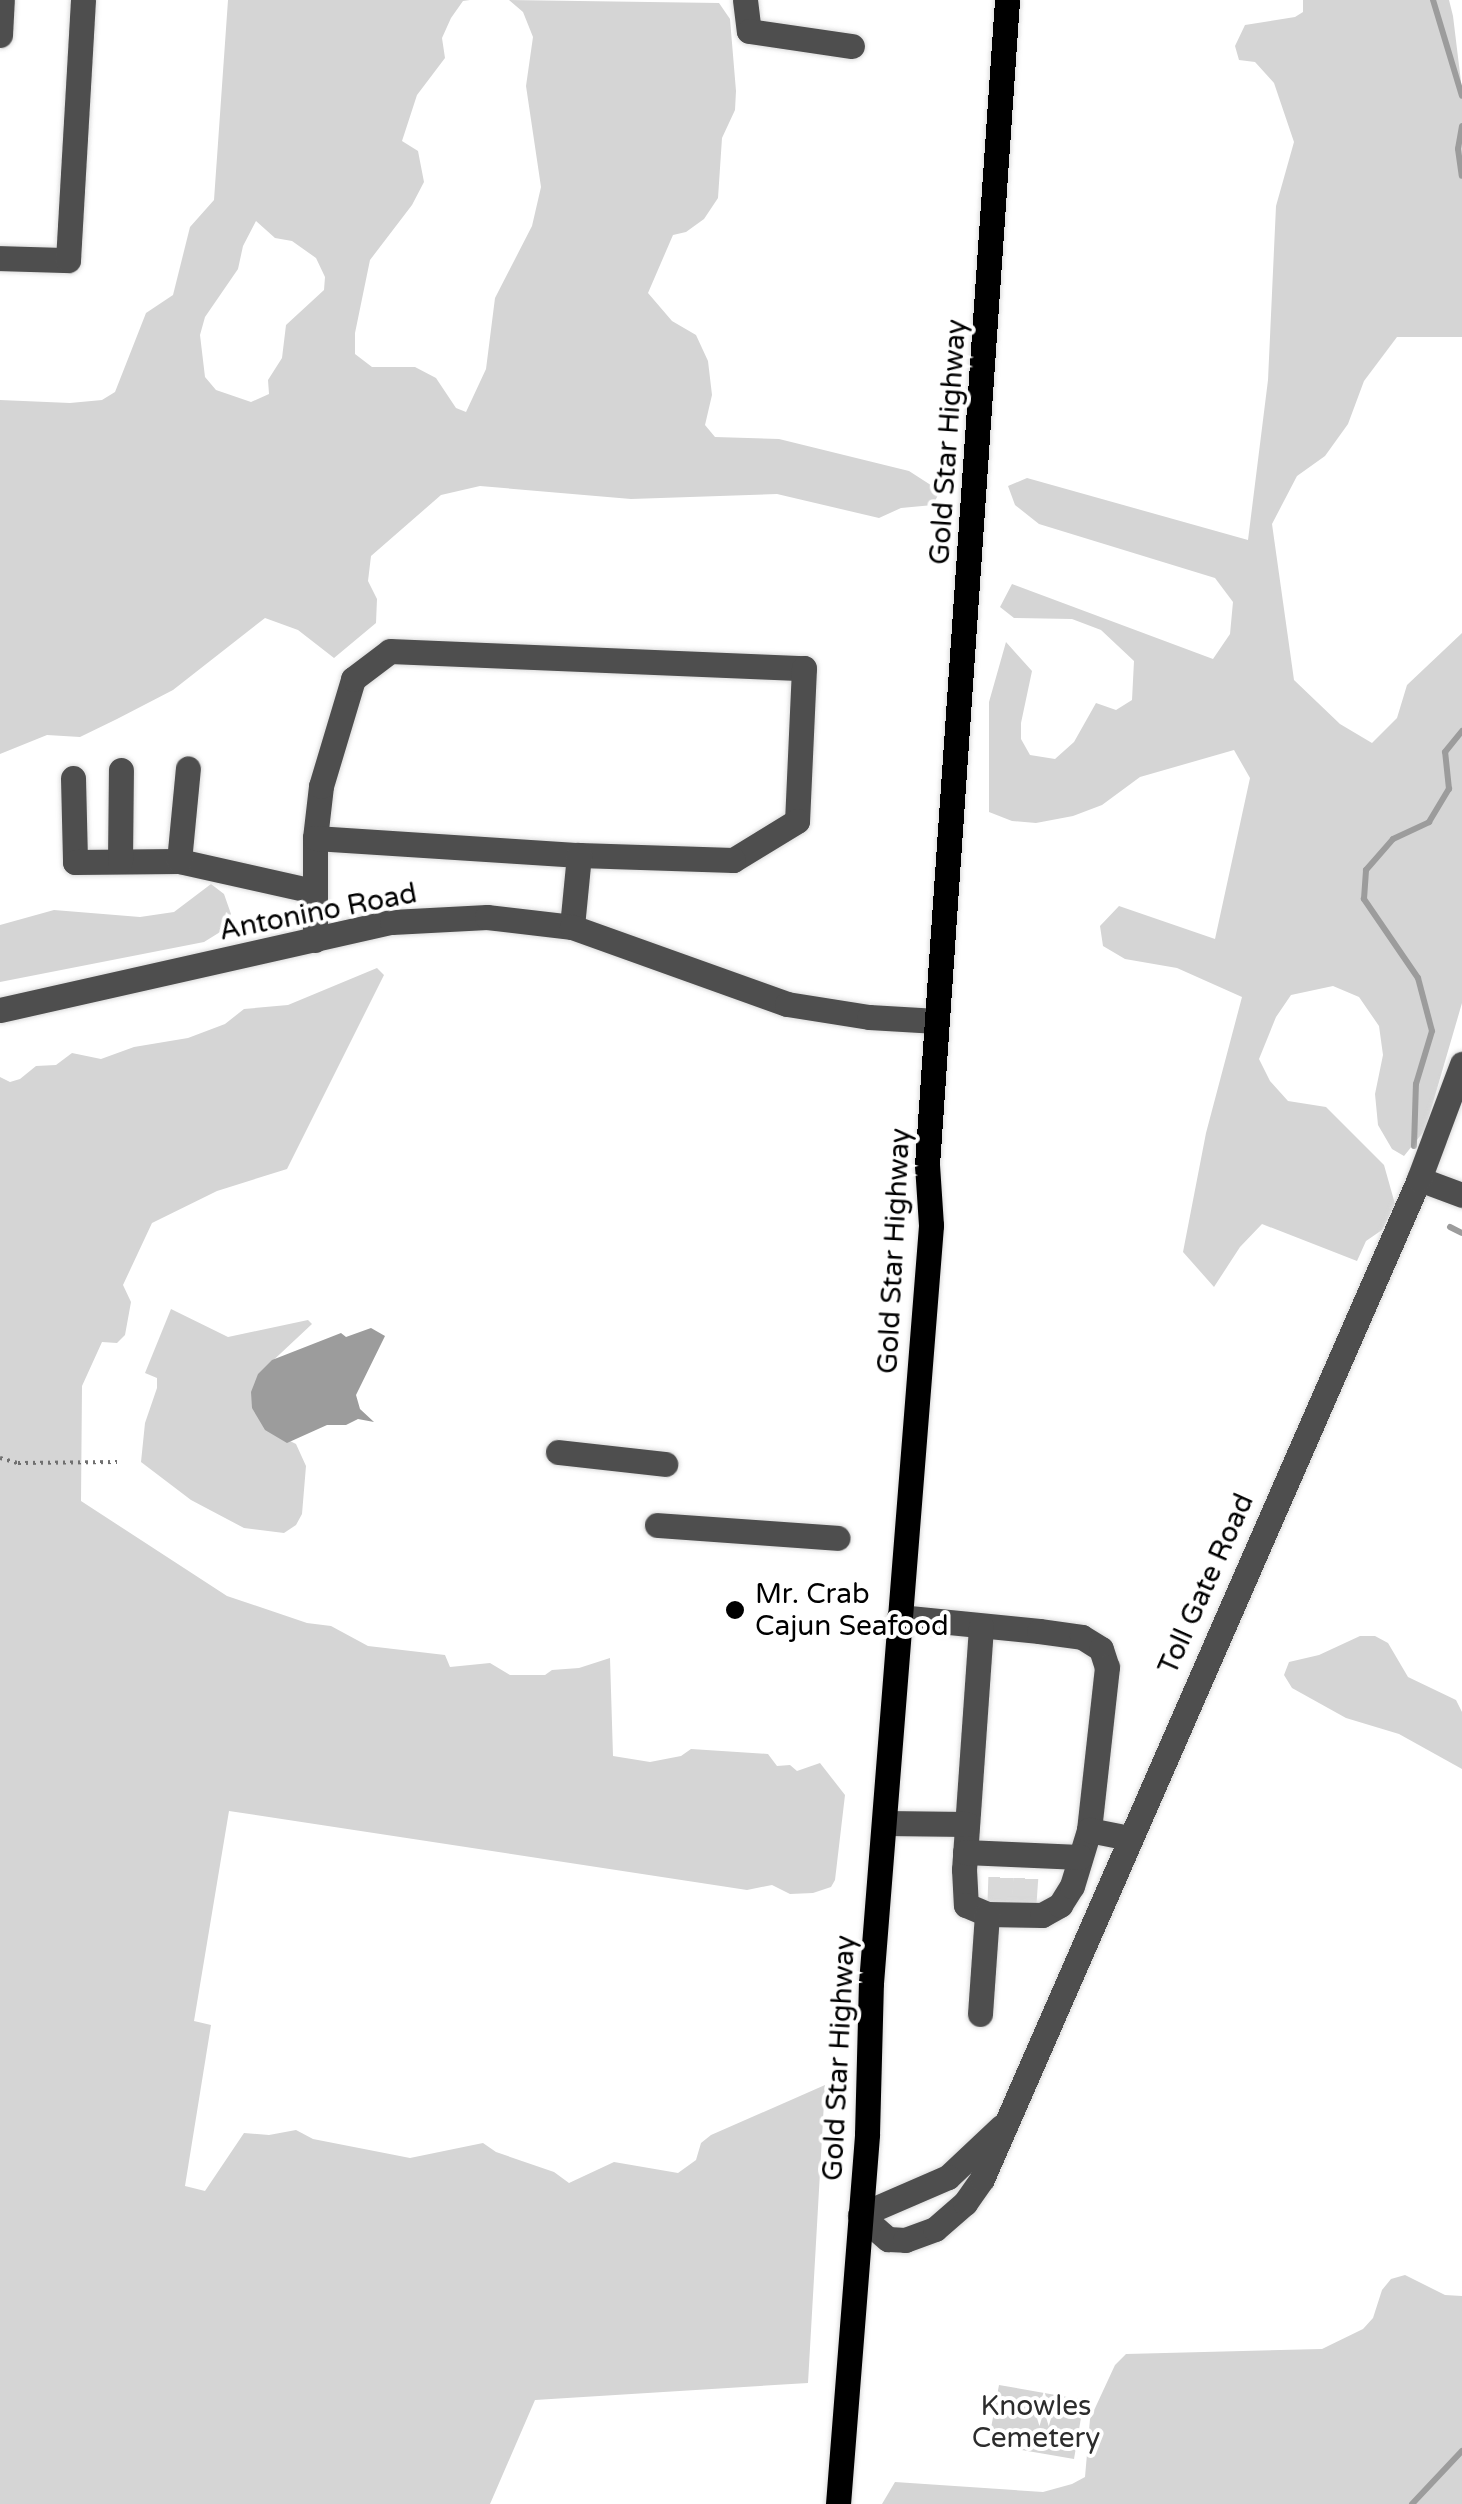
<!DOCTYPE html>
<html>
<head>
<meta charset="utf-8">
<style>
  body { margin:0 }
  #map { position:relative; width:1462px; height:2504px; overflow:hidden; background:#fff; font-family:"Varela Round",sans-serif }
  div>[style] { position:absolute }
  .green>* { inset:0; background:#d5d5d5 }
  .water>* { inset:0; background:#9c9c9c }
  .stream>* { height:6px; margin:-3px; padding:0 3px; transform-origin:3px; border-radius:3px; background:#9c9c9c }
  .minor-tunnel>* { height:25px; margin-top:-12.5px; transform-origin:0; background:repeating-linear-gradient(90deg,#d9d9d9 0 25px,transparent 0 37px) }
  .path>* { height:4px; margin-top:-2px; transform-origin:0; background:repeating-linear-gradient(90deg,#707070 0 2.5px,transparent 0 7.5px) }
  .roads { filter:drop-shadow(0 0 2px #dbdbdb) drop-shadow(0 0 2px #dbdbdb) }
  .minor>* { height:25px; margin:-12.5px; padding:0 12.5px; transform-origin:12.5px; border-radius:12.5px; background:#4e4e4e }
  .major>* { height:25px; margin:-12.5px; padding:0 12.5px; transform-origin:12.5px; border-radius:12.5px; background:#000 }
  .dots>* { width:28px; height:28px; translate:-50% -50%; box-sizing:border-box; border:5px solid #fff; border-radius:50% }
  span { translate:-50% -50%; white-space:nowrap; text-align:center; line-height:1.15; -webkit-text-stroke:8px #fff; paint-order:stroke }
  .street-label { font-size:28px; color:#000 }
  .poi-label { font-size:28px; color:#000 }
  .left { translate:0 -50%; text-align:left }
  .park-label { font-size:28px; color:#2c2c2c }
</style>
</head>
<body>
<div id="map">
  <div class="green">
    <i style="clip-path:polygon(evenodd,228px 0,470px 0,463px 1px,451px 18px,442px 38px,445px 58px,417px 95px,402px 141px,418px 151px,424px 182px,412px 205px,370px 260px,355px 333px,355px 354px,372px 367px,415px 367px,436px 378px,456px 408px,466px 412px,486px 369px,495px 298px,532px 226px,541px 187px,526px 86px,533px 37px,523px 12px,509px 0,719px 3px,730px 19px,736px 91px,735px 110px,722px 138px,718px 198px,704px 219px,686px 232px,673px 235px,648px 293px,672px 321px,696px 335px,708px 361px,712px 395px,705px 425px,715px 437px,779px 439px,909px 471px,940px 491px,933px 505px,901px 508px,879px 518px,777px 494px,631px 499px,480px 486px,441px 495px,371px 556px,368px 581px,377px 599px,376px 623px,334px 658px,298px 630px,265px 618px,173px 690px,117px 719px,80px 737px,47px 735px,0 754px,0 400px,70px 403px,102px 400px,115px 392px,146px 313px,173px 295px,190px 227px,214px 200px,228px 0,256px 221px,275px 238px,292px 241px,316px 258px,325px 277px,324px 290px,286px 325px,282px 358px,268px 380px,269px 394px,251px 402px,216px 390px,205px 377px,200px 335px,205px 317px,238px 269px,243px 246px,256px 221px)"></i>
    <i style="clip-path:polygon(1303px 0,1449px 0,1453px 16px,1462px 90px,1462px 337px,1397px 337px,1364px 381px,1348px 424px,1325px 456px,1297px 476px,1272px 524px,1294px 680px,1340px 724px,1372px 743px,1397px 718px,1407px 685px,1462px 633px,1462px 1003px,1425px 1130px,1404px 1156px,1392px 1149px,1378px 1125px,1375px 1094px,1383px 1055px,1379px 1026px,1359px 997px,1333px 986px,1291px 995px,1276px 1017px,1259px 1059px,1270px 1081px,1288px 1101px,1326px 1107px,1384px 1165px,1395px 1204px,1382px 1230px,1366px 1241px,1357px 1261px,1262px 1224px,1240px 1247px,1214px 1287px,1183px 1252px,1206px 1133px,1242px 997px,1177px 968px,1125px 959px,1103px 946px,1100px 926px,1119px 906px,1215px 939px,1250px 778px,1234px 750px,1140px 777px,1102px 805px,1073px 816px,1036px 823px,1012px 821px,989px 812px,989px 702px,1006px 642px,1032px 671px,1021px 723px,1021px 739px,1030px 755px,1055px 759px,1074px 742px,1096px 703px,1116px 710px,1132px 700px,1134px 661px,1101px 630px,1072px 619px,1014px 618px,1000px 607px,1012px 584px,1213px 659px,1230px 634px,1233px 602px,1215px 578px,1039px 524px,1015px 505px,1008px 486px,1027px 478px,1248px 540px,1268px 380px,1276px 206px,1294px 142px,1274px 83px,1255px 62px,1239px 60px,1235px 46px,1245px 25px,1295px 17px,1303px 12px)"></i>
    <i style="clip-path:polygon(211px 884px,224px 894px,231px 914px,225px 929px,204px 942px,0 982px,0 925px,54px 910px,140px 917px,174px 912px)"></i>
    <i style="clip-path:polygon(377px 968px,384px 975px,287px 1169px,217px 1191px,152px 1223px,123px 1285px,131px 1302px,125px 1335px,117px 1343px,102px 1342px,82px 1386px,81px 1501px,227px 1596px,307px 1623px,331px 1626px,368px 1646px,445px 1655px,450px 1667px,490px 1663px,510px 1675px,545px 1675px,552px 1670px,579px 1668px,610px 1658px,613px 1756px,650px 1762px,681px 1756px,691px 1749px,768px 1754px,777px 1766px,790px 1765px,797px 1771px,820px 1763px,845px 1795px,835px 1880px,831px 1887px,813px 1893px,790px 1894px,772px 1885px,747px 1890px,229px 1811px,194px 2021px,211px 2025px,185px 2186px,205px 2191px,244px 2133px,269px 2135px,296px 2130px,313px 2139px,410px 2158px,483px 2143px,496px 2152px,554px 2172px,569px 2183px,614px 2162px,678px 2173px,696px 2160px,701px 2143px,711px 2135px,825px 2085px,808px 2383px,535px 2400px,490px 2504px,0 2504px,0 1077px,10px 1082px,20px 1079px,36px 1066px,56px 1065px,72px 1053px,101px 1059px,134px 1047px,188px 1038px,225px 1024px,244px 1009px,288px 1005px)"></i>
    <i style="clip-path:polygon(171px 1309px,228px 1337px,308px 1320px,312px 1324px,265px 1368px,257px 1412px,268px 1430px,296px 1444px,306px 1466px,302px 1514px,296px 1525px,284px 1533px,244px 1528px,191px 1500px,141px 1462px,145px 1423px,157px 1388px,157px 1378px,145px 1373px)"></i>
    <i style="clip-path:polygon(1360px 1636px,1375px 1636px,1388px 1643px,1408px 1677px,1456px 1700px,1462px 1712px,1462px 1769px,1399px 1734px,1346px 1718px,1292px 1688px,1284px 1675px,1289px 1662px,1319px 1655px)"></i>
    <i style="clip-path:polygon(1405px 2275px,1445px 2295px,1462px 2296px,1462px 2504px,882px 2504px,895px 2482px,1043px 2492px,1072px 2484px,1085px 2477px,1090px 2419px,1115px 2365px,1126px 2354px,1322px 2349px,1363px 2329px,1373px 2318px,1382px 2290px,1391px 2279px)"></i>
    <i style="clip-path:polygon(999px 2385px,1084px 2400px,1074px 2459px,988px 2444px)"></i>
  </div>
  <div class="water">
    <i style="clip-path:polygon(371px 1328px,385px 1336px,356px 1395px,360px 1409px,374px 1422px,358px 1419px,346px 1425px,327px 1425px,287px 1443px,265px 1430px,252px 1408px,251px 1392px,258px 1374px,272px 1360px,341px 1333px,346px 1337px)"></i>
  </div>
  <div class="stream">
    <i style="left:1433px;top:0;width:100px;rotate:73.2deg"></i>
    <i style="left:1462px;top:126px;width:23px;rotate:100deg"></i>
    <i style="left:1458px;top:149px;width:27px;rotate:82deg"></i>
    <i style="left:1414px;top:1146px;width:62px;rotate:-88.2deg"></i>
    <i style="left:1416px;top:1084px;width:55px;rotate:-73.2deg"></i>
    <i style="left:1432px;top:1031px;width:55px;rotate:-104.8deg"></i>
    <i style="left:1418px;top:978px;width:96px;rotate:-124.4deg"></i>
    <i style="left:1364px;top:899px;width:29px;rotate:-86deg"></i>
    <i style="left:1366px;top:870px;width:41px;rotate:-48.9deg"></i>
    <i style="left:1393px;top:839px;width:40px;rotate:-25deg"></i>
    <i style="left:1429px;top:822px;width:39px;rotate:-59deg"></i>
    <i style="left:1449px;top:789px;width:37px;rotate:-96deg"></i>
    <i style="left:1445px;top:752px;width:27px;rotate:-51deg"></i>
    <i style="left:1450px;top:1227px;width:13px;rotate:27deg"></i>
    <i style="left:1412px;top:2504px;width:73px;rotate:-46.7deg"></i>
  </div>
  <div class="minor-tunnel">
    <i style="left:1000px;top:1902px;width:27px;rotate:-88deg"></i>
    <i style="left:1024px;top:1903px;width:27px;rotate:-86deg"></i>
  </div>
  <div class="path">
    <i style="left:0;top:1458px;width:19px;rotate:16deg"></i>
    <i style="left:18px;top:1463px;width:99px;rotate:-0.6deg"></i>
  </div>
  <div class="roads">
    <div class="minor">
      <i style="left:745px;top:0;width:31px;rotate:83deg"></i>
      <i style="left:749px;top:31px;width:104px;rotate:8.3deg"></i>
      <i style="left:0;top:35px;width:35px;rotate:-87deg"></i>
      <i style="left:0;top:258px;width:68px;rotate:1.7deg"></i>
      <i style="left:68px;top:260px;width:260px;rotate:-86.7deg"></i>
      <i style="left:73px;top:778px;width:84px;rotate:88.6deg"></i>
      <i style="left:75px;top:862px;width:104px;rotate:-0.6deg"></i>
      <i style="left:179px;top:861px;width:137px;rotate:12.6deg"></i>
      <i style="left:315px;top:838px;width:52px;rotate:-83.4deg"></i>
      <i style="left:321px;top:786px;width:112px;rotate:-73.3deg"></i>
      <i style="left:353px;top:679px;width:46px;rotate:-37.1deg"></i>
      <i style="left:390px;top:651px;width:414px;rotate:2.4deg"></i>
      <i style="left:804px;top:668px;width:153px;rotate:92.6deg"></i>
      <i style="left:797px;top:821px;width:75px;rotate:148.6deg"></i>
      <i style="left:733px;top:860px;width:154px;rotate:-178.1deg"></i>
      <i style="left:120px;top:861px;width:91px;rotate:-89.4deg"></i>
      <i style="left:179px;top:861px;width:93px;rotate:-84.5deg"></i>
      <i style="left:315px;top:940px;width:102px;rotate:-90deg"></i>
      <i style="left:315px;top:838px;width:265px;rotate:3.7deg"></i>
      <i style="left:579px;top:855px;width:72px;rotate:95.6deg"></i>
      <i style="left:0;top:1010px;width:402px;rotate:-12.7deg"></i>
      <i style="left:392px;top:922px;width:95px;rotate:-3deg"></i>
      <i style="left:487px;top:917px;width:86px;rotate:6.7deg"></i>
      <i style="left:572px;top:927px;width:228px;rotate:19.7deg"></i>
      <i style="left:787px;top:1004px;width:83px;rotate:9deg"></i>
      <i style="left:869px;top:1017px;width:68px;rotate:3.4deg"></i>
      <i style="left:1419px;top:1179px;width:46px;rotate:20.4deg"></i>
      <i style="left:558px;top:1452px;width:108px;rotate:6.4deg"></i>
      <i style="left:657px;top:1525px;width:181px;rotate:4.1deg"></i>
      <i style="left:899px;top:1617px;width:141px;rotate:5.7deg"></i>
      <i style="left:1039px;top:1631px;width:43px;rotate:7.9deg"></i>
      <i style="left:1082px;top:1637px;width:22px;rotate:32deg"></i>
      <i style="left:1101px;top:1649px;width:19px;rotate:72deg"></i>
      <i style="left:1107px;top:1667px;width:164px;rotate:96.3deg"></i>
      <i style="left:981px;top:1627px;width:243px;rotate:94deg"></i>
      <i style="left:964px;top:1869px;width:36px;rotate:87deg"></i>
      <i style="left:966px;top:1905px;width:23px;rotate:23deg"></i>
      <i style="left:987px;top:1914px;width:55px;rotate:1deg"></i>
      <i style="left:1042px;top:1915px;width:21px;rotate:-29deg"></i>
      <i style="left:1060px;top:1905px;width:22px;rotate:-58deg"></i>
      <i style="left:1072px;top:1886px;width:59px;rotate:-73.1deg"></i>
      <i style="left:1089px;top:1830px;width:41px;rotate:11.3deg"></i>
      <i style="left:885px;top:1823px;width:82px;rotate:0.7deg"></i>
      <i style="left:965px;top:1852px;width:115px;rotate:2.5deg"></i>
      <i style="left:980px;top:2014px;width:100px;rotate:-86deg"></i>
      <i style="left:1001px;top:2127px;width:73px;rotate:136.7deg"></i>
      <i style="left:948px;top:2177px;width:96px;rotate:156.6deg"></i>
      <i style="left:860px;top:2215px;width:37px;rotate:41deg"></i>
      <i style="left:888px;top:2239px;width:17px;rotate:3deg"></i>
      <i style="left:905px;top:2240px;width:32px;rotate:-20deg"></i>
      <i style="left:935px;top:2229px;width:40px;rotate:-41deg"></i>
      <i style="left:965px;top:2203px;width:29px;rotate:-55deg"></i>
      <i style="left:982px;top:2179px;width:1091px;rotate:-66.39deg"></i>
      <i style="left:1419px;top:1179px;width:123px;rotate:-69.5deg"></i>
    </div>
    <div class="major">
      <i style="left:838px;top:2504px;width:371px;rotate:-85.5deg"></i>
      <i style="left:867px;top:2134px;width:151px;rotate:-88.5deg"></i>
      <i style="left:871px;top:1983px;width:760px;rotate:-85.47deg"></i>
      <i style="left:931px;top:1225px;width:60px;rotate:-93.8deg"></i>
      <i style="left:927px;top:1165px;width:1168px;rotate:-86.07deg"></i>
    </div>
  </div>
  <div class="dots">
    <i style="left:735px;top:1610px;background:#000"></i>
  </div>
  <div class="street-label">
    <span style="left:948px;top:442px;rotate:-86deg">Gold Star Highway</span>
    <span style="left:318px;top:912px;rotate:-11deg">Antonino Road</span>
    <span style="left:894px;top:1251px;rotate:-87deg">Gold Star Highway</span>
    <span style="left:1206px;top:1584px;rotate:-66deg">Toll Gate Road</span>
    <span style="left:839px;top:2058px;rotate:-87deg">Gold Star Highway</span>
  </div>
  <div class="poi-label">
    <span class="left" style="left:755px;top:1610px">Mr. Crab<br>Cajun Seafood</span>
  </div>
  <div class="park-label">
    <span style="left:1036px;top:2422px">Knowles<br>Cemetery</span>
  </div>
</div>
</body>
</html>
